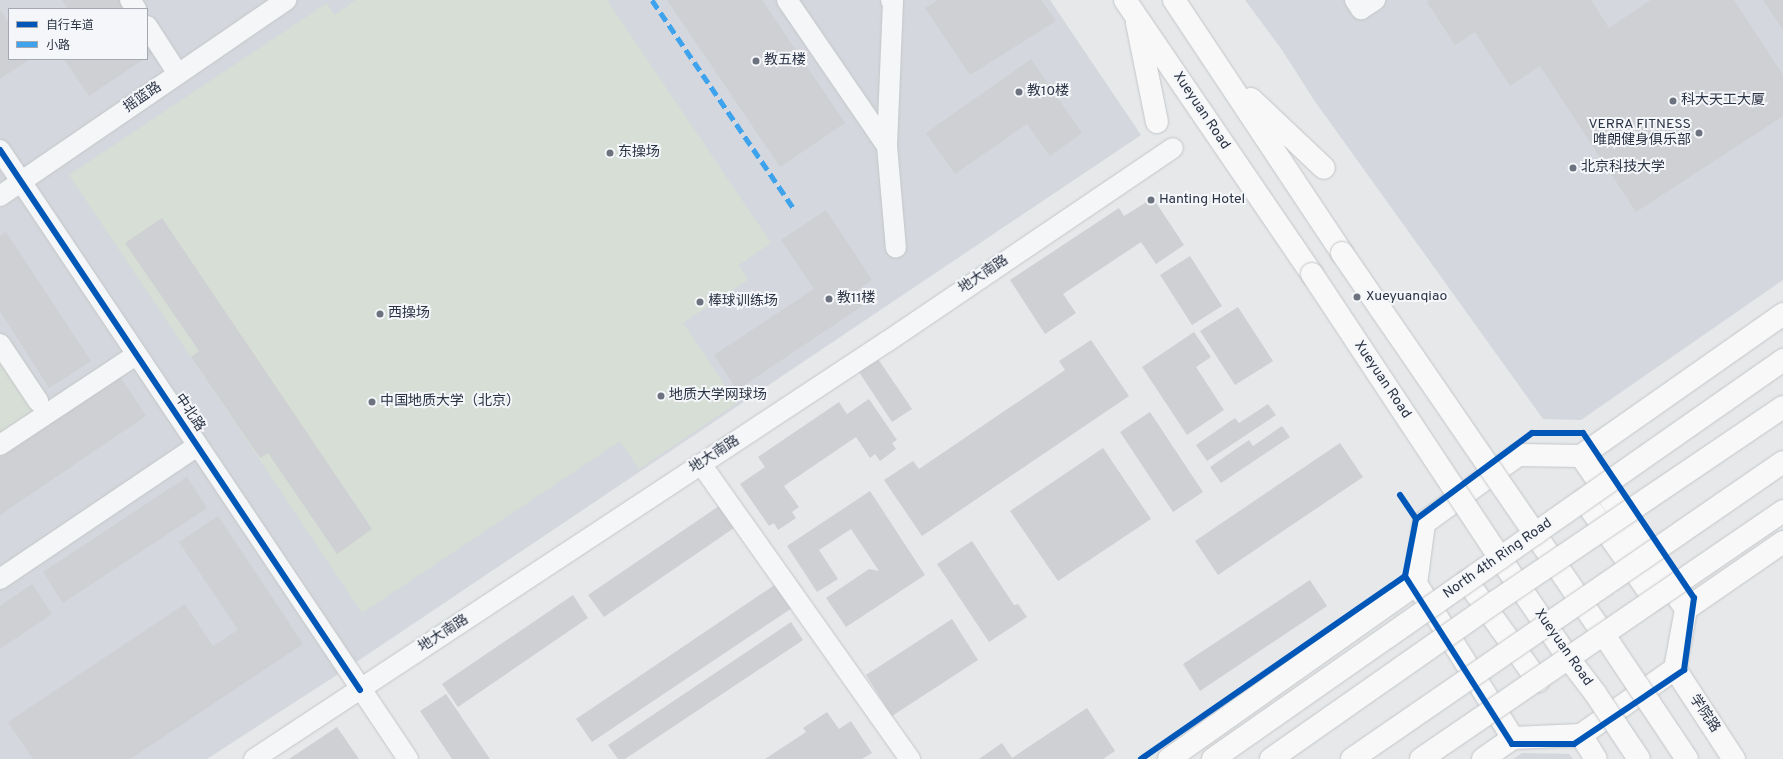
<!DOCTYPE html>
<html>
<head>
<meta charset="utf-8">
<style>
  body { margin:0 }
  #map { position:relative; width:1783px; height:759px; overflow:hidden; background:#e6e8ea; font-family:Overpass,"Noto Sans SC",sans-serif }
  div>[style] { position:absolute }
  .built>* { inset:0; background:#d4d7dd }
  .green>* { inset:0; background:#d6ded6 }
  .building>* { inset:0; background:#ced0d3 }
  .roads { filter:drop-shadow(0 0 1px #c4c6c8) drop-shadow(0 0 1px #c4c6c8) }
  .street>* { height:20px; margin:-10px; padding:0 10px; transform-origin:10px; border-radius:10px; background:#f5f6f7 }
  .secondary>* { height:22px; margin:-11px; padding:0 11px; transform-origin:11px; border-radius:11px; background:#f8f8f8 }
  .primary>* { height:22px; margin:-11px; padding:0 11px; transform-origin:11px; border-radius:11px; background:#f8f8f8 }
  .bridges { filter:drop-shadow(0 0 1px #c4c6c8) drop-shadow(0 0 1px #c4c6c8) }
  .secondary-bridge>* { height:22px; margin:-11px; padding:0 11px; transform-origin:11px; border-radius:11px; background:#f8f8f8 }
  .primary-bridge>* { height:22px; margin:-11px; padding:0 11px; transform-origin:11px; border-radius:11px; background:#f8f8f8 }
  .highway-bridge>* { height:22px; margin:-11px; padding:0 11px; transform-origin:11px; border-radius:11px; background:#f8f8f8 }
  .quiet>* { height:5px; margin-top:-2.5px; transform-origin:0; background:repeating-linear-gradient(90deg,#3ea3ec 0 10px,transparent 0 15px) }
  .cycleway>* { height:6px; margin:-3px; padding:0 3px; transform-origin:3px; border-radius:3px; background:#0057b8 }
  .dots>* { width:11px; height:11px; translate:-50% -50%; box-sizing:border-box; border:2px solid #f4f6f9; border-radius:50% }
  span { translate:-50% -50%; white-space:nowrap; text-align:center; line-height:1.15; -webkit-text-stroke:4px #f4f6f9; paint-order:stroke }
  .poi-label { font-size:14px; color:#2b3445 }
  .left { translate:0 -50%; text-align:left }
  .right { translate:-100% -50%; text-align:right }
  .street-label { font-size:14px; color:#2b3445 }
  .legend { position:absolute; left:8px; top:8px; width:140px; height:52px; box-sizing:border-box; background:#f4f6f9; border:1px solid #a4a8b1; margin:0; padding:5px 7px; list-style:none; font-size:12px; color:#2b3445 }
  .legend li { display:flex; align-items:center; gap:8px; height:20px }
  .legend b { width:20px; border:1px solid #a4a8b1 }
</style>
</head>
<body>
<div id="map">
  <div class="built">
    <i style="clip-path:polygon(evenodd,0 0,1050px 0,1141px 135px,346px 669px,207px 759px,0 759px,0 0,9px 9px,147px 9px,147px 59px,9px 59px,9px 9px)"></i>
    <i style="clip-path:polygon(1245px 0,1783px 0,1783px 280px,1581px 420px,1543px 419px,1314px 100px,1282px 50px)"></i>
    <i style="clip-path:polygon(1522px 753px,1569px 754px,1573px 759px,1513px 759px)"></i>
  </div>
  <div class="green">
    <i style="clip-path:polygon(356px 0,607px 0,771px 243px,739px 265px,748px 280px,683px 323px,737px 403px,639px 469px,620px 441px,362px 613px,69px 175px,327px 3px,334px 15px)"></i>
    <i style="clip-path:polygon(0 361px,34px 412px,0 435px)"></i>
  </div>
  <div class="building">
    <i style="clip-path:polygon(62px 0,123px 0,128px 9px,68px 9px)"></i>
    <i style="clip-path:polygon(667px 0,762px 0,845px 123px,780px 167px)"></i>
    <i style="clip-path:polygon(938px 0,1041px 0,1056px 21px,970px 75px,925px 8px)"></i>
    <i style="clip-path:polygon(1430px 0,1591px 0,1609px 28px,1651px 0,1734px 0,1783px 75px,1783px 116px,1636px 212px,1540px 66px,1510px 86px,1475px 32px,1455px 45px,1427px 2px)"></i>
    <i style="clip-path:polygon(1763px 0,1783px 0,1783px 30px)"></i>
    <i style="clip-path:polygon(0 10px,9px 23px,9px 59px,30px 59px,0 79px)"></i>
    <i style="clip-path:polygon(147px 37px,156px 51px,147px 57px)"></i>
    <i style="clip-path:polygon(64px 59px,144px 59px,89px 96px)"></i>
    <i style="clip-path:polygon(1031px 59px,1082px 133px,1050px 156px,1027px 124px,955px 174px,926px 133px)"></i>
    <i style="clip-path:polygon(1153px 198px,1184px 245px,1156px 264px,1141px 242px,1063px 294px,1076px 313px,1045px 334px,1010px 280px,1119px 208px,1124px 216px)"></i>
    <i style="clip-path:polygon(826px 210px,872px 280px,855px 292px,864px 305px,737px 390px,714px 355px,814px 289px,781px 240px)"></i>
    <i style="clip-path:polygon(162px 218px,372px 529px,337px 554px,268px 453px,260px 458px,191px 357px,199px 351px,125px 243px)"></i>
    <i style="clip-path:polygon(6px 232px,91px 361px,49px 388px,0 311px,0 236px)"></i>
    <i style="clip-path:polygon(1190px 256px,1222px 306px,1192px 325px,1160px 275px)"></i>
    <i style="clip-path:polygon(1238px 307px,1273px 361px,1235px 385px,1200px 331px)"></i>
    <i style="clip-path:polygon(1194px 332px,1211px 357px,1196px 367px,1224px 410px,1187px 435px,1142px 367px)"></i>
    <i style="clip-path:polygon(1091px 340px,1129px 396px,922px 536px,884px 480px,913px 461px,919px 469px,1065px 370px,1059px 361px)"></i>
    <i style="clip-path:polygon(878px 359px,912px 409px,892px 422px,859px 372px)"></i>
    <i style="clip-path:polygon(119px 375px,146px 416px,0 515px,0 455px)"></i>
    <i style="clip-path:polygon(869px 399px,897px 440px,892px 443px,896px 449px,880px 461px,875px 454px,870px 458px,856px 437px,784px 486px,799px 507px,792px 512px,796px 518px,778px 530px,774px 523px,769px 526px,740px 484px,765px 467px,758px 457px,839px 402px,847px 414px)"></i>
    <i style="clip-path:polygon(1268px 404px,1276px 415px,1207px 461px,1196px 445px,1235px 418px,1239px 423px)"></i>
    <i style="clip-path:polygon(1150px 412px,1203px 492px,1173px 512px,1120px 432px)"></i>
    <i style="clip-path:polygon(1282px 426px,1290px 437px,1221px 483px,1210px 467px,1249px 440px,1253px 446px)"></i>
    <i style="clip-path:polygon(1340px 443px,1363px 477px,1218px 575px,1195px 541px)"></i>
    <i style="clip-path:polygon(1103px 448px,1151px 519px,1058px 581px,1010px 511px)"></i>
    <i style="clip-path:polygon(187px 477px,207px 508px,63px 603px,43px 572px)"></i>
    <i style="clip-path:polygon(870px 491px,925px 575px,846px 627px,826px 598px,869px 569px,879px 571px,851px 529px,819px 550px,838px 579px,817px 592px,787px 546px)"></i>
    <i style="clip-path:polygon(719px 506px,734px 528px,604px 617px,588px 595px)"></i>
    <i style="clip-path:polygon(218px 516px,303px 644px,130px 759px,33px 759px,8px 722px,185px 604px,213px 646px,238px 630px,179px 542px)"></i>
    <i style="clip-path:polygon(972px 541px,1014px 605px,1018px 604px,1027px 617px,989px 642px,937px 564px)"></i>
    <i style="clip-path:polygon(1310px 580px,1327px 606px,1200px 691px,1183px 664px)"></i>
    <i style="clip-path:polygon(32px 584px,52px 614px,0 649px,0 606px)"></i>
    <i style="clip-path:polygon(776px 584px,792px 608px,592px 742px,576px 719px)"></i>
    <i style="clip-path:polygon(573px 595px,588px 618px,458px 707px,442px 684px)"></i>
    <i style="clip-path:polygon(952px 619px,978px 660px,892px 716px,866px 675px)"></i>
    <i style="clip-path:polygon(791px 622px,803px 640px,625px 759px,618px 759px,608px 745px)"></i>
    <i style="clip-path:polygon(446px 694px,490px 759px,452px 759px,420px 711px)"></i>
    <i style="clip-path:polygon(1087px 708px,1115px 751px,1103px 759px,979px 759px,1002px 743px,1012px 758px)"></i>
    <i style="clip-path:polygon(827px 712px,839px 729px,851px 721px,872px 753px,862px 759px,765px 759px,806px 732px,803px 728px)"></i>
    <i style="clip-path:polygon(337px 727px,359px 759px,289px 759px)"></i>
  </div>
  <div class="roads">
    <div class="street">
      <i style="left:130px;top:0;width:11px;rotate:56deg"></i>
      <i style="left:787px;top:0;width:177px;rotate:55.6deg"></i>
      <i style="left:891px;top:0;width:3px;rotate:45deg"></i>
      <i style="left:893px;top:2px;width:144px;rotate:92.4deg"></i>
      <i style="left:887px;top:146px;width:102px;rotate:85deg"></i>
      <i style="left:1355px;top:0;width:11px;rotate:56deg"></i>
      <i style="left:1361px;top:9px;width:17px;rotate:-33deg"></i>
      <i style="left:147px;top:26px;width:57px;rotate:57.1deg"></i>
      <i style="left:0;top:150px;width:733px;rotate:56.18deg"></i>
      <i style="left:0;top:196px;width:347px;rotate:-34.4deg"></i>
      <i style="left:0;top:344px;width:69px;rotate:56.3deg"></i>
      <i style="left:0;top:445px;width:163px;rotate:-33.5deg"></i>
      <i style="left:701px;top:464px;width:362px;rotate:54.7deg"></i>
      <i style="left:0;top:579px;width:238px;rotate:-34deg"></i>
      <i style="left:254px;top:759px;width:759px;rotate:-33.4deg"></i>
      <i style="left:888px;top:341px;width:344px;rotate:-34.1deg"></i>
    </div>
    <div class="secondary">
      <i style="left:1581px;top:456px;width:178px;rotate:55.5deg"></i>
      <i style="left:1584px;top:500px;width:121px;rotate:54.7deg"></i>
      <i style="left:1467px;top:581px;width:123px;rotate:54.6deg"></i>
      <i style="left:1420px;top:590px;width:175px;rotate:57.9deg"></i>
      <i style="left:1675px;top:669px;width:108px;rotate:56.8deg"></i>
      <i style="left:1581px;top:735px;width:28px;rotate:58deg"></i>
      <i style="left:1169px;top:759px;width:303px;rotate:-35.3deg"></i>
      <i style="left:1416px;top:584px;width:62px;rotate:-82.5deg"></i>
      <i style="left:1424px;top:523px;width:116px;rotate:-35.9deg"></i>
      <i style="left:1518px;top:455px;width:63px;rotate:0.9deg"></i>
      <i style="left:1581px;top:456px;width:247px;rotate:-35.1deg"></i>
      <i style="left:1483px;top:759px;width:37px;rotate:-35deg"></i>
      <i style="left:1513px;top:738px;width:68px;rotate:-2.5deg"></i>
      <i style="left:1581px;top:735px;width:115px;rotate:-35.1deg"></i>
      <i style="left:1675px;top:669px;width:61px;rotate:-79.6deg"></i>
      <i style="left:1686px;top:609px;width:118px;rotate:-34.6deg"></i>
    </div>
    <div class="primary">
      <i style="left:1125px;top:0;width:332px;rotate:55.7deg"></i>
      <i style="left:1174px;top:0;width:304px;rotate:56.4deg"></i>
      <i style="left:1137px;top:23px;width:101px;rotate:78.6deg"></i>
      <i style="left:1251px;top:99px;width:100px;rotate:43.4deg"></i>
      <i style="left:1535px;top:534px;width:122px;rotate:55.7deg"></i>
      <i style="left:1500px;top:558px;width:122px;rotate:55.7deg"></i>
    </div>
  </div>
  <div class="bridges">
    <div class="secondary-bridge">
      <i style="left:1213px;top:759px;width:696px;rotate:-34.99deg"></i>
      <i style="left:1421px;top:759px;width:439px;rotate:-34.4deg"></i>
    </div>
    <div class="primary-bridge">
      <i style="left:1342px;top:253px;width:341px;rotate:55.5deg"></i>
      <i style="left:1312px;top:274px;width:341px;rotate:56.5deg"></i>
    </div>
    <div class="highway-bridge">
      <i style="left:1604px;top:635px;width:149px;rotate:56.2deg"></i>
      <i style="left:1569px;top:659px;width:43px;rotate:52.6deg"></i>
      <i style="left:1595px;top:693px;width:79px;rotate:56.3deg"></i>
      <i style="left:1271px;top:759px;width:274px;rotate:-35deg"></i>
      <i style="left:1495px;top:602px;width:348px;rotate:-34.1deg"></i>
      <i style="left:1352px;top:759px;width:523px;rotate:-34.57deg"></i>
    </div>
  </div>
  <div class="quiet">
    <i style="left:652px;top:0;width:253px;rotate:55.8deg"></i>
  </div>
  <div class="cycleway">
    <i style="left:0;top:150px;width:649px;rotate:56.31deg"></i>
    <i style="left:1400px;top:495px;width:29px;rotate:56deg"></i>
    <i style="left:1416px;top:519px;width:58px;rotate:100.9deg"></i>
    <i style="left:1405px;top:576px;width:199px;rotate:57.5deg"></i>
    <i style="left:1512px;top:744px;width:62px"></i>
    <i style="left:1574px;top:744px;width:133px;rotate:-33.9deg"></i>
    <i style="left:1684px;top:670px;width:73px;rotate:-82.1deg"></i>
    <i style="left:1694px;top:598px;width:199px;rotate:-123.9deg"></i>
    <i style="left:1583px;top:433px;width:51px;rotate:180deg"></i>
    <i style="left:1532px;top:433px;width:144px;rotate:143.4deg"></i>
    <i style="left:1141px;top:759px;width:321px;rotate:-34.7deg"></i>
  </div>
  <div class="dots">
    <i style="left:756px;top:61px;background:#6c737f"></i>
    <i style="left:1019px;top:92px;background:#6c737f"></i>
    <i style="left:1673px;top:101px;background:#6c737f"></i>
    <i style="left:1699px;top:133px;background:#6c737f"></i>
    <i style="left:610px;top:153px;background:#6c737f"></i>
    <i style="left:1573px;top:168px;background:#6c737f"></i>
    <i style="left:1151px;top:200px;background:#6c737f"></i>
    <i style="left:1357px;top:297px;background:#6c737f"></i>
    <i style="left:829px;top:299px;background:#6c737f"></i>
    <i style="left:700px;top:302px;background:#6c737f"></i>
    <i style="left:380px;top:314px;background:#6c737f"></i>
    <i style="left:661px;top:396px;background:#6c737f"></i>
    <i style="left:372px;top:402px;background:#6c737f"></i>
  </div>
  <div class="poi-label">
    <span class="left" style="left:764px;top:61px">教五楼</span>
    <span class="left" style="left:1027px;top:92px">教10楼</span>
    <span class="left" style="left:1681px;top:101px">科大天工大厦</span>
    <span class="right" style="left:1691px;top:133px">VERRA FITNESS<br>唯朗健身俱乐部</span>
    <span class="left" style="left:618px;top:153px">东操场</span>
    <span class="left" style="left:1581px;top:168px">北京科技大学</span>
    <span class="left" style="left:1159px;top:200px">Hanting Hotel</span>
    <span class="left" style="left:1366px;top:297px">Xueyuanqiao</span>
    <span class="left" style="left:837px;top:299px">教11楼</span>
    <span class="left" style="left:708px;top:302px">棒球训练场</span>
    <span class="left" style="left:388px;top:314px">西操场</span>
    <span class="left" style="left:669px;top:396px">地质大学网球场</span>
    <span class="left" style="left:380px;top:402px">中国地质大学（北京）</span>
  </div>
  <div class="street-label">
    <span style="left:143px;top:98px;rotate:-34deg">摇篮路</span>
    <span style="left:1201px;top:111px;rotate:56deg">Xueyuan Road</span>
    <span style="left:984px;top:275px;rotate:-34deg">地大南路</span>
    <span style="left:1382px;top:380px;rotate:56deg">Xueyuan Road</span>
    <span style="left:189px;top:413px;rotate:56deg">中北路</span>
    <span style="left:715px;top:455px;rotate:-33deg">地大南路</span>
    <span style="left:1498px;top:559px;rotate:-35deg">North 4th Ring Road</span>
    <span style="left:444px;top:634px;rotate:-33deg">地大南路</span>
    <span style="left:1563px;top:648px;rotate:55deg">Xueyuan Road</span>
    <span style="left:1704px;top:714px;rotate:56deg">学院路</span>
  </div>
  <ul class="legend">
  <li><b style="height:5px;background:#0057b8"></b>自行车道</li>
  <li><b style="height:5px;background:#3ea3ec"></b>小路</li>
  </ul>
</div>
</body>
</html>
